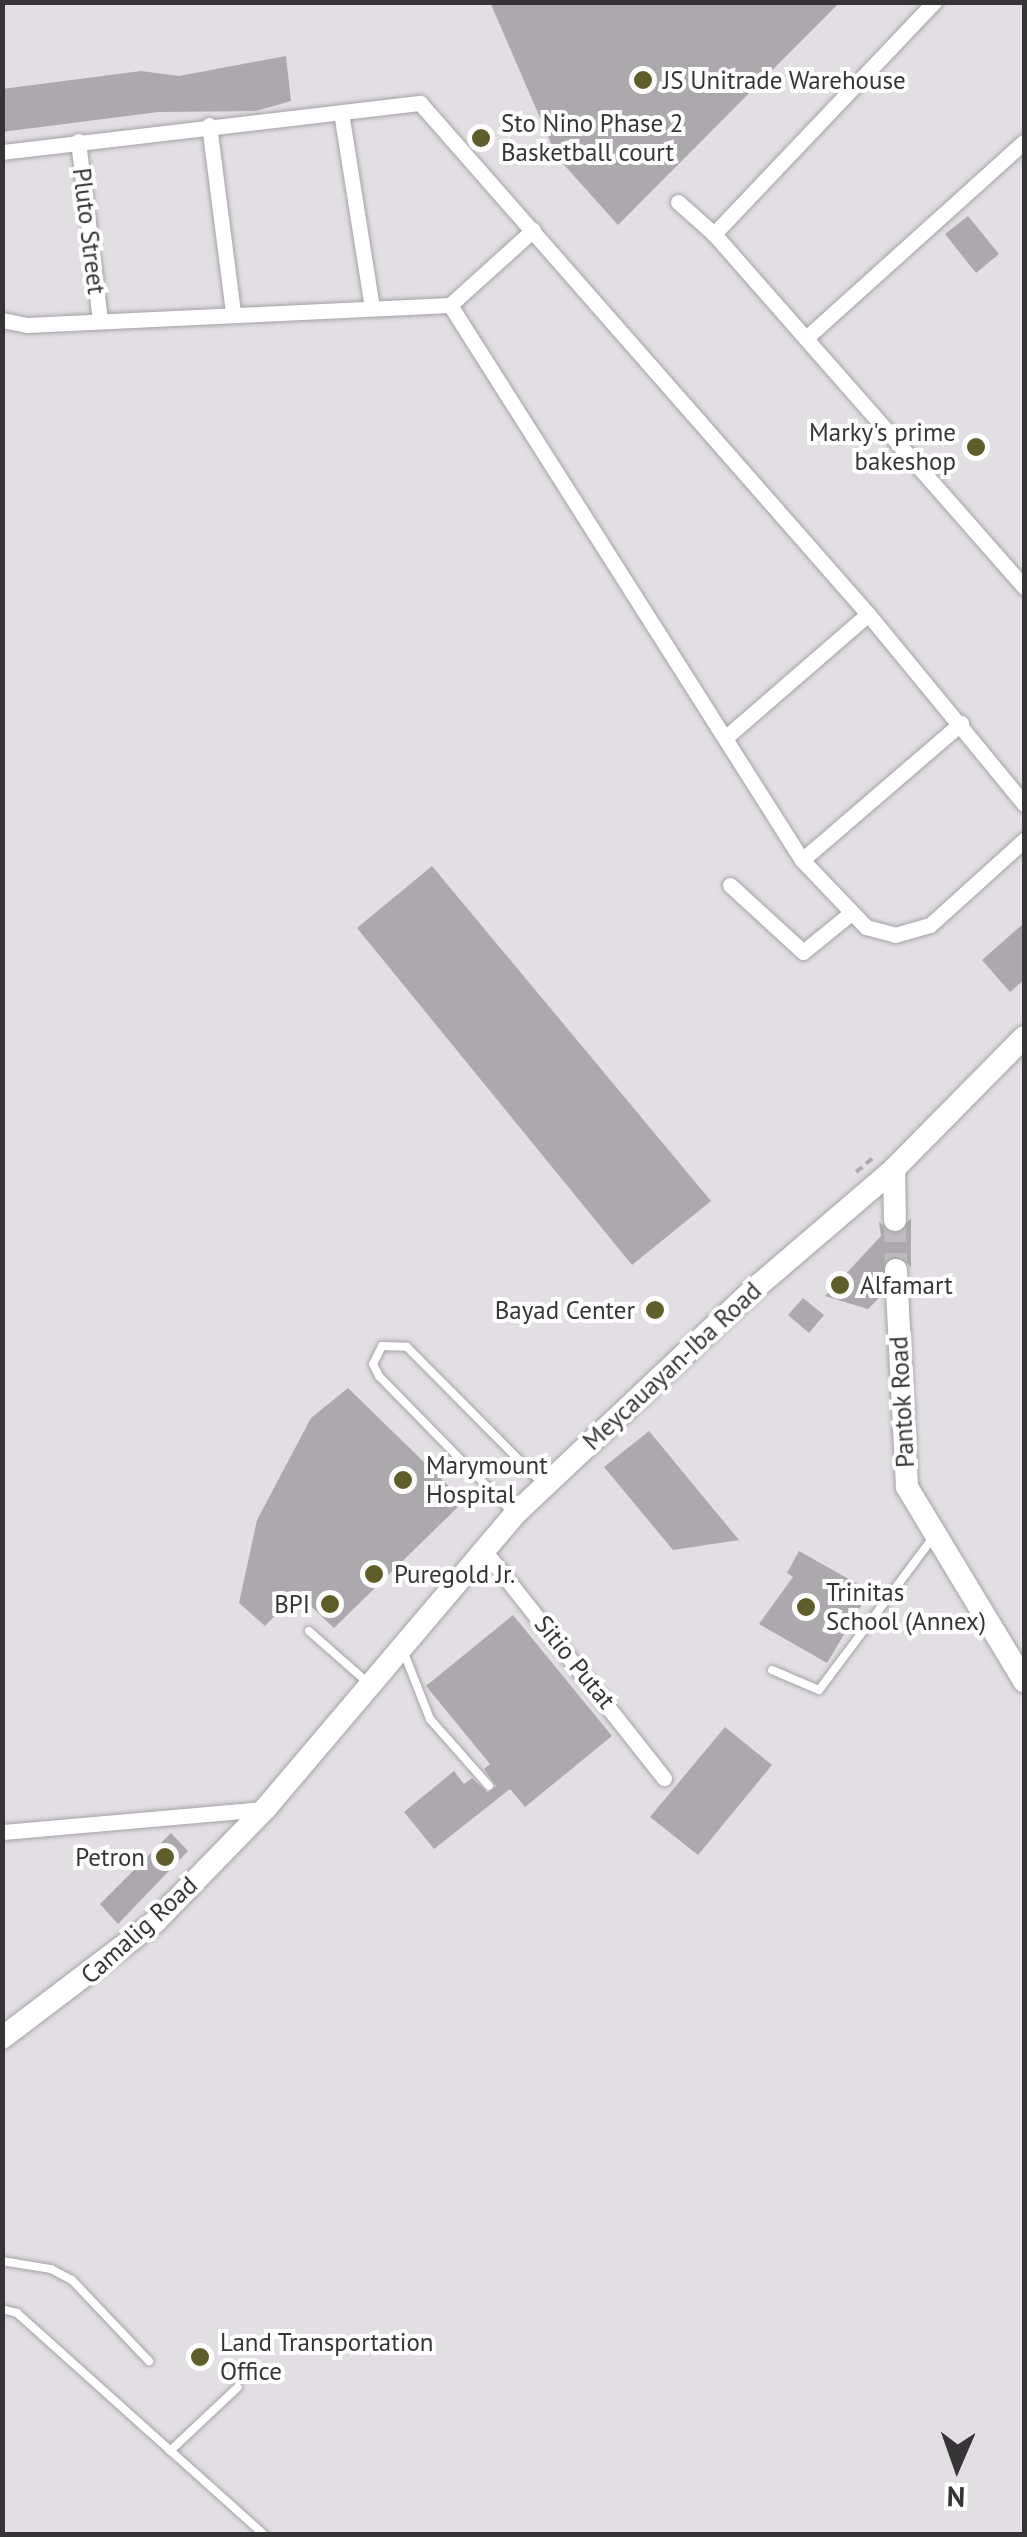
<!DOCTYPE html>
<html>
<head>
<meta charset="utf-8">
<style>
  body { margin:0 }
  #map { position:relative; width:1027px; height:2537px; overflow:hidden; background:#e2dee4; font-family:"PT Sans",sans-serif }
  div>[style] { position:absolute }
  .building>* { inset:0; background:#ada8ae }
  .secondary-tunnel>* { height:22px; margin-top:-11px; transform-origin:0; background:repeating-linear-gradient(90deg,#c0bcc1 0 22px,transparent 0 33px) }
  .path>* { height:4px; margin-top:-2px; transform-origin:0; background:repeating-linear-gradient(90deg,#adaaaf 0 8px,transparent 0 13px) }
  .roads { filter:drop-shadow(0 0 2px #a5a1a7) drop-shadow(0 0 2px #a5a1a7) }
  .lane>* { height:8px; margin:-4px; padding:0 4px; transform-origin:4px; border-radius:4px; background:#fff }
  .street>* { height:15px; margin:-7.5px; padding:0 7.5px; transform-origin:7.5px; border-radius:7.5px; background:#fff }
  .secondary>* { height:22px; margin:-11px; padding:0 11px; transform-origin:11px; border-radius:11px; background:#fff }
  .dots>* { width:28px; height:28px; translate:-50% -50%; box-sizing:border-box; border:5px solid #fff; border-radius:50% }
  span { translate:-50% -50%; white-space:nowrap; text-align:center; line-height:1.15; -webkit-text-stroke:8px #fff; paint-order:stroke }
  .poi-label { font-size:25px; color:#363437 }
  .left { translate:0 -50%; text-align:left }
  .right { translate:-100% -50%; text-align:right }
  .street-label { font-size:25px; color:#363437 }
  .frame { position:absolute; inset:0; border:5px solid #363437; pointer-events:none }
  .north { position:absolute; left:907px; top:2417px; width:100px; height:100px; -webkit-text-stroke:8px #fff; paint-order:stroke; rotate:182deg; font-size:28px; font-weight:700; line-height:40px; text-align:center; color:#363437 }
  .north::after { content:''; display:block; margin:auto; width:35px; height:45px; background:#363437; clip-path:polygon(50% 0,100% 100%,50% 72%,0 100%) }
</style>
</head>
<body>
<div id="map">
  <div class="building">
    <i style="clip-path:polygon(490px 2px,840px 2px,618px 225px,557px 157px)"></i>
    <i style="clip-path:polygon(286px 56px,291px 101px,256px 111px,158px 112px,2px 132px,2px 89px,141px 71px,179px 76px)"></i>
    <i style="clip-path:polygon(968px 216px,999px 254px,976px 273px,945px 234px)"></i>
    <i style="clip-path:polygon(432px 866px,711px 1201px,632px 1265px,357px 928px)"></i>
    <i style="clip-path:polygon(1024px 923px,1024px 980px,1010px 992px,982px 960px)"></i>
    <i style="clip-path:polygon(911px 1218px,911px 1268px,902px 1256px,887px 1258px,882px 1295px,868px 1309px,825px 1296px,881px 1236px,879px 1222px,896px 1235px)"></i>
    <i style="clip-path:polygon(803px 1298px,824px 1315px,809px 1333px,788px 1315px)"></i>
    <i style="clip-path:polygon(348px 1388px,464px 1501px,334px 1628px,297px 1593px,265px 1626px,239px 1603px,257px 1520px,311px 1418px)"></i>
    <i style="clip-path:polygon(649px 1431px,739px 1540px,673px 1550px,604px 1467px)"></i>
    <i style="clip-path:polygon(799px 1551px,870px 1591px,827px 1663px,759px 1624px,793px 1577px,787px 1573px)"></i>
    <i style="clip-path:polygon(513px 1615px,612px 1736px,525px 1807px,510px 1789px,434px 1849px,404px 1812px,454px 1771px,464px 1784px,472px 1778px,488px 1793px,496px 1786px,484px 1769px,490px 1764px,426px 1686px)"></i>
    <i style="clip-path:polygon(725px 1727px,772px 1765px,698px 1855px,650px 1817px)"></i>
    <i style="clip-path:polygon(171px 1833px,188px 1851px,118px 1924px,100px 1904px)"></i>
  </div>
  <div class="secondary-tunnel">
    <i style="left:895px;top:1220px;width:50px;rotate:88.9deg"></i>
  </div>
  <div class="path">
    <i style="left:856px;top:1172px;width:25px;rotate:-40deg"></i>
  </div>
  <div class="roads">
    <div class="lane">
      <i style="left:512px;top:1512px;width:190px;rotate:-134.4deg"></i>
      <i style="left:379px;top:1376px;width:13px;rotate:-117deg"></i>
      <i style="left:373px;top:1364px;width:20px;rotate:-63deg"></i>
      <i style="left:382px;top:1346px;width:25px;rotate:2deg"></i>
      <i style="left:407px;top:1347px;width:190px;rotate:45.2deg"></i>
      <i style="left:309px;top:1631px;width:76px;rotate:41.3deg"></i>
      <i style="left:404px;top:1653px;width:71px;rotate:68.5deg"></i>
      <i style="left:430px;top:1719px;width:89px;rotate:48.6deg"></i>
      <i style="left:772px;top:1670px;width:51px;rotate:23.1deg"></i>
      <i style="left:819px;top:1690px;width:189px;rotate:-53.2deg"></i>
      <i style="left:2px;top:2261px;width:50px;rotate:9.3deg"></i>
      <i style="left:51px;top:2269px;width:24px;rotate:28deg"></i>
      <i style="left:72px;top:2280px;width:112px;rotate:46.5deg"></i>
      <i style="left:2px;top:2309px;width:16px;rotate:15deg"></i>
      <i style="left:17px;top:2313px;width:331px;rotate:41.9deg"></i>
      <i style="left:170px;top:2451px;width:93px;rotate:-43.3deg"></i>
    </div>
    <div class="street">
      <i style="left:934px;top:2px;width:320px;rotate:133.5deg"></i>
      <i style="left:714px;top:234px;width:470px;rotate:48.7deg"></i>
      <i style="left:341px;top:112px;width:198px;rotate:81deg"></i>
      <i style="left:209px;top:125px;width:190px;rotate:82.7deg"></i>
      <i style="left:78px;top:141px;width:181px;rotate:83deg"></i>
      <i style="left:2px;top:152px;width:421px;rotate:-6.7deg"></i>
      <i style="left:420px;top:103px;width:680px;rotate:48.76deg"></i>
      <i style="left:868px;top:614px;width:246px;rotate:50.6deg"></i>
      <i style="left:678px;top:202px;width:48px;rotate:41.6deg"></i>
      <i style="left:450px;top:305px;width:657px;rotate:57.62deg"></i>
      <i style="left:802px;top:860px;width:93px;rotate:46.3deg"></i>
      <i style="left:866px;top:927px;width:30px;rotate:15deg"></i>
      <i style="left:895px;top:935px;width:36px;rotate:-16deg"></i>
      <i style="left:930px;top:925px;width:127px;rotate:-42.1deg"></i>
      <i style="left:2px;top:320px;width:25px;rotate:11deg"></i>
      <i style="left:27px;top:325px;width:423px;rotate:-2.7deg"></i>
      <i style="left:450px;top:305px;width:112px;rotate:-42.1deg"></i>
      <i style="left:806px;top:338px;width:293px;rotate:-42deg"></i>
      <i style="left:725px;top:738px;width:189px;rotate:-40.9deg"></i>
      <i style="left:802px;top:860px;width:210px;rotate:-40.7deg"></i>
      <i style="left:730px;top:885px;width:99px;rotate:42.5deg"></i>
      <i style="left:803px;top:952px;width:62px;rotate:-39.1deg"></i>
      <i style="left:483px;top:1549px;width:292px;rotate:51.7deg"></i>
      <i style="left:2px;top:1832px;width:264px;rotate:-5deg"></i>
    </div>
    <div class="secondary">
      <i style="left:894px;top:1169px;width:51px;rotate:88.9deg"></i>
      <i style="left:896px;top:1270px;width:217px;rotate:87.1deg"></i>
      <i style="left:907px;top:1487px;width:227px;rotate:58.9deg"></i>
      <i style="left:2px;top:2038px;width:192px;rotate:-37.2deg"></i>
      <i style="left:155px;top:1922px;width:158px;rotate:-45.8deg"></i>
      <i style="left:265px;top:1809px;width:385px;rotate:-49.7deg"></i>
      <i style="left:514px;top:1515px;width:328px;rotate:-43.3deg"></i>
      <i style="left:753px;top:1290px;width:186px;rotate:-40.6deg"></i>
      <i style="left:894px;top:1169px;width:185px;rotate:-45.4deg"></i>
    </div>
  </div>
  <div class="dots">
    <i style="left:643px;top:80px;background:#5f5e2a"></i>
    <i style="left:481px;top:138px;background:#5f5e2a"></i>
    <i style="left:976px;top:447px;background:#5f5e2a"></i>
    <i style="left:840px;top:1285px;background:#5f5e2a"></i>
    <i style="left:655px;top:1310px;background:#5f5e2a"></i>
    <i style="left:403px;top:1480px;background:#5f5e2a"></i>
    <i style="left:374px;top:1574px;background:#5f5e2a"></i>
    <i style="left:330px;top:1604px;background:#5f5e2a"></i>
    <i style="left:806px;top:1607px;background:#5f5e2a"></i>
    <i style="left:165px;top:1857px;background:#5f5e2a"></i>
    <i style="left:200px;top:2357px;background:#5f5e2a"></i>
  </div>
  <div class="poi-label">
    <span class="left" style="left:663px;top:80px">JS Unitrade Warehouse</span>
    <span class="left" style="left:501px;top:138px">Sto Nino Phase 2<br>Basketball court</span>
    <span class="right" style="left:956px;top:447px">Marky's prime<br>bakeshop</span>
    <span class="left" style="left:860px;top:1285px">Alfamart</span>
    <span class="right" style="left:635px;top:1310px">Bayad Center</span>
    <span class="left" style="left:426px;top:1480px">Marymount<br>Hospital</span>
    <span class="left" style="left:394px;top:1574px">Puregold Jr.</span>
    <span class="left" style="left:826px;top:1607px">Trinitas<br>School (Annex)</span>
    <span class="right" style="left:310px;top:1604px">BPI</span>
    <span class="right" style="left:145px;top:1857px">Petron</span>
    <span class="left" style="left:220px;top:2357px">Land Transportation<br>Office</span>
  </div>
  <div class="street-label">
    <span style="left:89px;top:231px;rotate:83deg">Pluto Street</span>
    <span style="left:672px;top:1366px;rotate:-43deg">Meycauayan-Iba Road</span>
    <span style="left:902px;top:1402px;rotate:-93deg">Pantok Road</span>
    <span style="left:575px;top:1662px;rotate:51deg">Sitio Putat</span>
    <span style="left:139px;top:1930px;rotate:-42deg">Camalig Road</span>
  </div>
  <div class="frame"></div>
  <div class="north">N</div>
</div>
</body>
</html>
